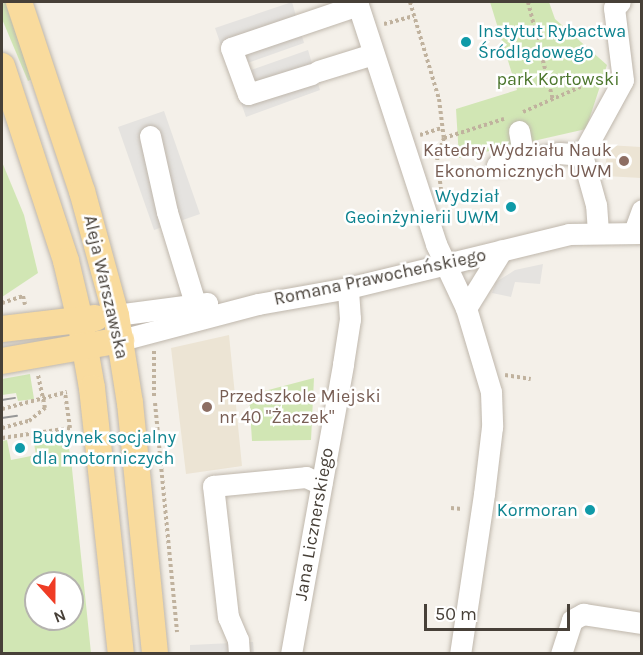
<!DOCTYPE html>
<html>
<head>
<meta charset="utf-8">
<style>
  body { margin:0 }
  #map { position:relative; width:643px; height:655px; overflow:hidden; background:#f4f0e9; font-family:Karla,sans-serif }
  div>[style] { position:absolute }
  .education>* { inset:0; background:#ece4d4 }
  .green>* { inset:0; background:#d1e6b4 }
  .parking>* { inset:0; background:#e5e3e0 }
  .path>* { height:4px; margin-top:-2px; transform-origin:0; background:repeating-linear-gradient(90deg,#c0b29e 0 3px,transparent 0 6px) }
  .roads { filter:drop-shadow(0 0 2px #bfb7ac) drop-shadow(0 0 2px #bfb7ac) }
  .minor>* { height:21px; margin:-10.5px; padding:0 10.5px; transform-origin:10.5px; border-radius:10.5px; background:#fff }
  .major>* { height:26px; margin:-13px; padding:0 13px; transform-origin:13px; border-radius:13px; background:#f9db9d }
  .tram>* { height:1.5px; margin:-0.75px; padding:0 0.75px; transform-origin:0.75px; border-radius:0.75px; background:#979797 }
  .dots>* { width:16px; height:16px; translate:-50% -50%; box-sizing:border-box; border:3px solid #fff; border-radius:50% }
  span { translate:-50% -50%; white-space:nowrap; text-align:center; line-height:1.15; -webkit-text-stroke:5px #fff; paint-order:stroke }
  .culture-label { font-size:18px; color:#0d838f }
  .left { translate:0 -50%; text-align:left }
  .right { translate:-100% -50%; text-align:right }
  .park-label { font-size:18px; color:#4c762d }
  .education-label { font-size:18px; color:#785e54 }
  .street-label { font-size:18px; color:#474038 }
  .frame { position:absolute; inset:0; border:3px solid #474038; pointer-events:none }
  .north { position:absolute; left:24px; top:571px; width:60px; height:60px; box-sizing:border-box; background:#fff; border:2px solid #b5b3af; border-radius:50%; rotate:159deg; font-size:16px; font-weight:700; line-height:24px; text-align:center; color:#474038 }
  .north::after { content:''; display:block; margin:auto; width:21px; height:27px; background:#ef3c25; clip-path:polygon(50% 0,100% 100%,50% 72%,0 100%) }
  .scale { position:absolute; left:424px; top:604px; width:146px; height:27px; box-sizing:border-box; border:3px solid #474038; border-top:0; padding-left:8px; font-size:18px; line-height:21px; white-space:nowrap; color:#474038; -webkit-text-stroke:4px #fff; paint-order:stroke }
</style>
</head>
<body>
<div id="map">
  <div class="education">
    <i style="clip-path:polygon(607px 145px,641px 147px,641px 178px,605px 176px)"></i>
    <i style="clip-path:polygon(229px 335px,242px 466px,186px 474px,171px 348px)"></i>
  </div>
  <div class="green">
    <i style="clip-path:polygon(2px 2px,6px 2px,32px 79px,28px 81px,2px 19px)"></i>
    <i style="clip-path:polygon(490px 2px,549px 2px,555px 19px,607px 65px,586px 129px,459px 158px,456px 109px,517px 90px)"></i>
    <i style="clip-path:polygon(2px 162px,24px 215px,38px 273px,2px 297px)"></i>
    <i style="clip-path:polygon(30px 374px,34px 399px,18px 401px,16px 393px,2px 395px,2px 379px)"></i>
    <i style="clip-path:polygon(314px 378px,311px 440px,252px 441px,249px 395px)"></i>
    <i style="clip-path:polygon(evenodd,61px 434px,67px 439px,71px 459px,91px 653px,2px 653px,2px 441px,7px 440px,11px 460px,36px 455px,33px 437px,61px 434px,36px 583px,72px 583px,72px 619px,36px 619px,36px 583px)"></i>
  </div>
  <div class="parking">
    <i style="clip-path:polygon(292px 2px,304px 43px,245px 64px,248px 71px,308px 50px,320px 90px,246px 117px,215px 28px)"></i>
    <i style="clip-path:polygon(164px 111px,200px 214px,154px 230px,118px 127px)"></i>
    <i style="clip-path:polygon(543px 264px,540px 284px,515px 282px,511px 297px,492px 293px,496px 282px,515px 270px)"></i>
    <i style="clip-path:polygon(253px 642px,254px 653px,190px 653px,190px 645px)"></i>
  </div>
  <div class="path">
    <i style="left:410px;top:2px;width:101px;rotate:73.4deg"></i>
    <i style="left:439px;top:99px;width:39px;rotate:83deg"></i>
    <i style="left:444px;top:138px;width:20px;rotate:110deg"></i>
    <i style="left:437px;top:157px;width:33px;rotate:83deg"></i>
    <i style="left:528px;top:2px;width:101px;rotate:75.7deg"></i>
    <i style="left:384px;top:24px;width:31px;rotate:-15deg"></i>
    <i style="left:523px;top:112px;width:85px;rotate:-23.6deg"></i>
    <i style="left:420px;top:135px;width:23px;rotate:-18deg"></i>
    <i style="left:444px;top:138px;width:63px;rotate:-17.6deg"></i>
    <i style="left:2px;top:303px;width:22px;rotate:-18deg"></i>
    <i style="left:23px;top:296px;width:9px;rotate:77deg"></i>
    <i style="left:505px;top:375px;width:26px;rotate:9deg"></i>
    <i style="left:154px;top:396px;width:46px;rotate:-90deg"></i>
    <i style="left:155px;top:403px;width:230px;rotate:84.5deg"></i>
    <i style="left:2px;top:409px;width:67px;rotate:-14.7deg"></i>
    <i style="left:2px;top:428px;width:28px;rotate:-15deg"></i>
    <i style="left:29px;top:421px;width:21px;rotate:-39deg"></i>
    <i style="left:45px;top:408px;width:34px;rotate:-102deg"></i>
    <i style="left:2px;top:438px;width:69px;rotate:-8.4deg"></i>
    <i style="left:70px;top:428px;width:36px;rotate:-98deg"></i>
    <i style="left:451px;top:508px;width:11px;rotate:5deg"></i>
  </div>
  <div class="roads">
    <div class="minor">
      <i style="left:357px;top:2px;width:255px;rotate:71.9deg"></i>
      <i style="left:436px;top:244px;width:71px;rotate:64.9deg"></i>
      <i style="left:466px;top:308px;width:88px;rotate:73.4deg"></i>
      <i style="left:491px;top:392px;width:35px;rotate:88deg"></i>
      <i style="left:492px;top:427px;width:67px;rotate:96.8deg"></i>
      <i style="left:484px;top:494px;width:162px;rotate:98.5deg"></i>
      <i style="left:318px;top:71px;width:58px;rotate:-17.2deg"></i>
      <i style="left:312px;top:74px;width:67px;rotate:162.6deg"></i>
      <i style="left:248px;top:94px;width:49px;rotate:-110.3deg"></i>
      <i style="left:231px;top:48px;width:134px;rotate:-18.7deg"></i>
      <i style="left:519px;top:131px;width:29px;rotate:80deg"></i>
      <i style="left:150px;top:136px;width:78px;rotate:77.4deg"></i>
      <i style="left:167px;top:212px;width:95px;rotate:72.9deg"></i>
      <i style="left:497px;top:165px;width:63px;rotate:-11deg"></i>
      <i style="left:559px;top:153px;width:23px;rotate:5deg"></i>
      <i style="left:598px;top:232px;width:27px;rotate:-94deg"></i>
      <i style="left:596px;top:205px;width:52px;rotate:-105.6deg"></i>
      <i style="left:582px;top:155px;width:85px;rotate:-61.3deg"></i>
      <i style="left:623px;top:80px;width:73px;rotate:-97.1deg"></i>
      <i style="left:614px;top:8px;width:8px;rotate:-45deg"></i>
      <i style="left:634px;top:232px;width:23px;rotate:-70deg"></i>
      <i style="left:466px;top:308px;width:68px;rotate:-58.2deg"></i>
      <i style="left:116px;top:315px;width:92px;rotate:-7.5deg"></i>
      <i style="left:121px;top:340px;width:142px;rotate:-14.7deg"></i>
      <i style="left:258px;top:304px;width:91px;rotate:-10.1deg"></i>
      <i style="left:348px;top:288px;width:228px;rotate:-13.7deg"></i>
      <i style="left:569px;top:234px;width:73px;rotate:-0.8deg"></i>
      <i style="left:239px;top:654px;width:14px;rotate:-94deg"></i>
      <i style="left:238px;top:640px;width:25px;rotate:-113deg"></i>
      <i style="left:228px;top:617px;width:132px;rotate:-96.5deg"></i>
      <i style="left:213px;top:486px;width:93px;rotate:-5.5deg"></i>
      <i style="left:306px;top:477px;width:17px;rotate:25deg"></i>
      <i style="left:291px;top:654px;width:295px;rotate:-79.8deg"></i>
      <i style="left:343px;top:364px;width:46px;rotate:-81.2deg"></i>
      <i style="left:350px;top:319px;width:31px;rotate:-94deg"></i>
      <i style="left:561px;top:654px;width:36px;rotate:-72deg"></i>
      <i style="left:572px;top:620px;width:13px;rotate:-29deg"></i>
      <i style="left:583px;top:614px;width:60px;rotate:8.7deg"></i>
    </div>
    <div class="major">
      <i style="left:19px;top:2px;width:199px;rotate:71.6deg"></i>
      <i style="left:82px;top:191px;width:129px;rotate:74.7deg"></i>
      <i style="left:116px;top:315px;width:89px;rotate:81deg"></i>
      <i style="left:130px;top:403px;width:252px;rotate:84.3deg"></i>
      <i style="left:2px;top:66px;width:205px;rotate:71.8deg"></i>
      <i style="left:66px;top:261px;width:61px;rotate:76.7deg"></i>
      <i style="left:80px;top:320px;width:69px;rotate:80deg"></i>
      <i style="left:92px;top:388px;width:268px;rotate:83.8deg"></i>
      <i style="left:2px;top:329px;width:94px;rotate:-6.7deg"></i>
      <i style="left:2px;top:361px;width:121px;rotate:-10deg"></i>
    </div>
  </div>
  <div class="tram">
    <i style="left:2px;top:400px;width:13px;rotate:-9deg"></i>
    <i style="left:2px;top:418px;width:15px;rotate:-8deg"></i>
  </div>
  <div class="dots">
    <i style="left:466px;top:42px;background:#0f9aa8"></i>
    <i style="left:624px;top:161px;background:#8d6e63"></i>
    <i style="left:511px;top:207px;background:#0f9aa8"></i>
    <i style="left:207px;top:407px;background:#8d6e63"></i>
    <i style="left:20px;top:448px;background:#0f9aa8"></i>
    <i style="left:590px;top:510px;background:#0f9aa8"></i>
  </div>
  <div class="culture-label">
    <span class="left" style="left:478px;top:42px">Instytut Rybactwa<br>Śródlądowego</span>
    <span class="right" style="left:499px;top:207px">Wydział<br>Geoinżynierii UWM</span>
    <span class="left" style="left:32px;top:448px">Budynek socjalny<br>dla motorniczych</span>
    <span class="right" style="left:578px;top:510px">Kormoran</span>
  </div>
  <div class="park-label">
    <span style="left:558px;top:79px">park Kortowski</span>
  </div>
  <div class="education-label">
    <span class="right" style="left:612px;top:161px">Katedry Wydziału Nauk<br>Ekonomicznych UWM</span>
    <span class="left" style="left:219px;top:407px">Przedszkole Miejski<br>nr 40 "Żaczek"</span>
  </div>
  <div class="street-label">
    <span style="left:380px;top:277px;rotate:-12deg">Romana Prawocheńskiego</span>
    <span style="left:106px;top:287px;rotate:77deg">Aleja Warszawska</span>
    <span style="left:314px;top:524px;rotate:-80deg">Jana Licznerskiego</span>
  </div>
  <div class="frame"></div>
  <div class="north">N</div>
  <div class="scale">50 m</div>
</div>
</body>
</html>
